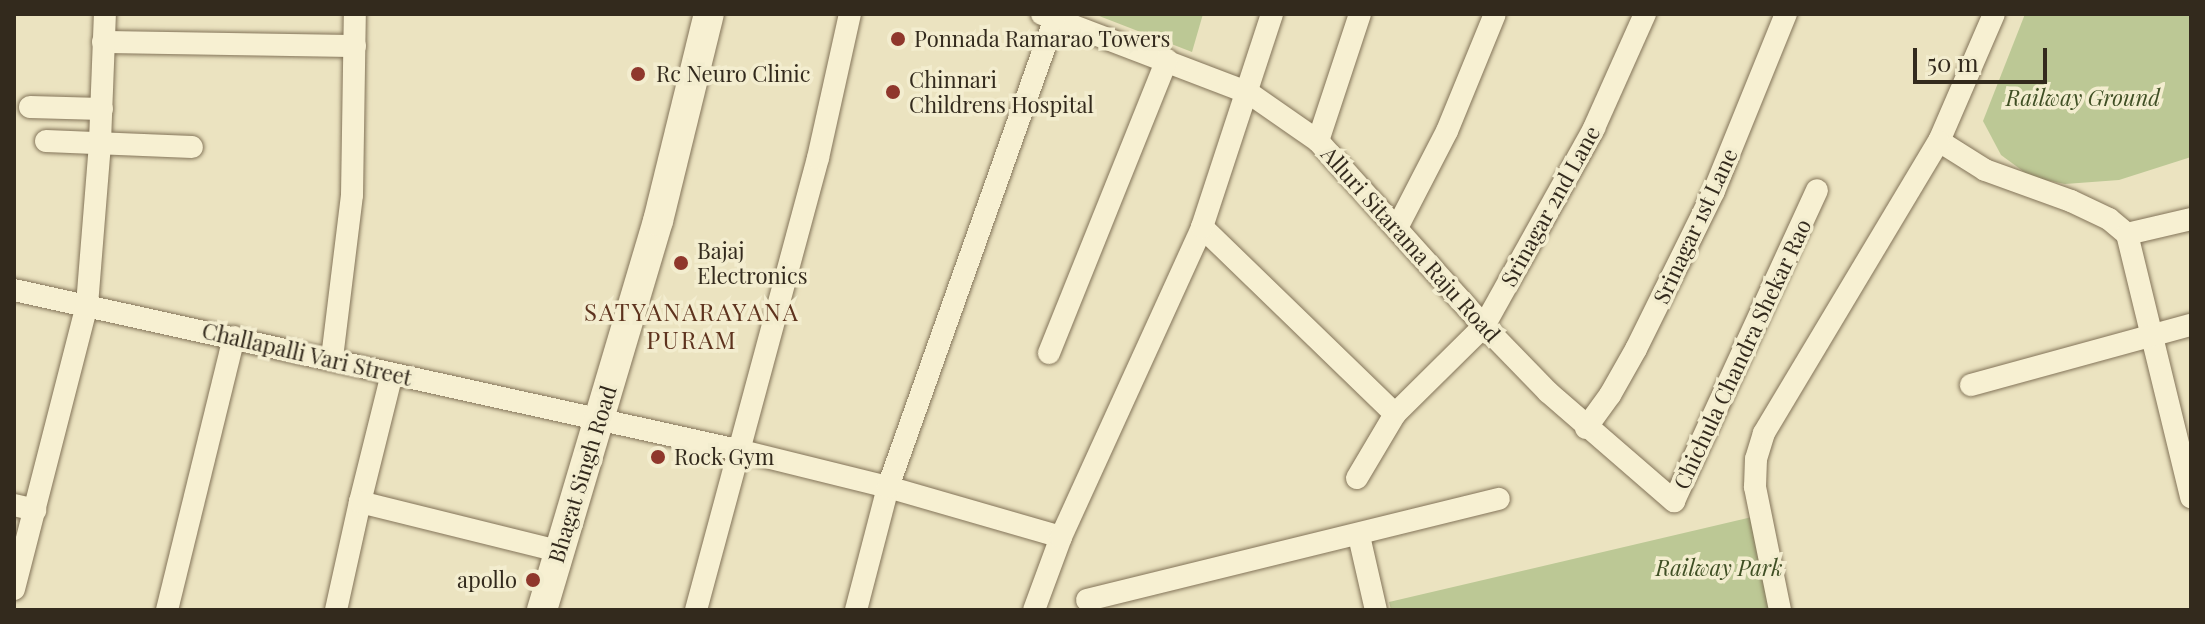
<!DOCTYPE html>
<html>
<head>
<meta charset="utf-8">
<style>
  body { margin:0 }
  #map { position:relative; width:2205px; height:624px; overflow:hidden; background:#ebe3c0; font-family:"Playfair Display",serif }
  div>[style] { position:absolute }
  .green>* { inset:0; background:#bcc895 }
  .roads { filter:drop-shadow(0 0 2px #837459) drop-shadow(0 0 2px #837459) }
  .street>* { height:22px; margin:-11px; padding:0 11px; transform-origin:11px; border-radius:11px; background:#f7f0d2 }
  .secondary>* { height:30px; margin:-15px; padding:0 15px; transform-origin:15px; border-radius:15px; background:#f7f0d2 }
  .dots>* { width:22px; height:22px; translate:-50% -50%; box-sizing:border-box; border:4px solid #f3edcf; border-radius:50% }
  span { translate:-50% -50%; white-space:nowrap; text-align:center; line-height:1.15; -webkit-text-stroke:7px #f3edcf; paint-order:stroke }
  .poi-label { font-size:22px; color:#332a1d }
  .left { translate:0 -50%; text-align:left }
  .right { translate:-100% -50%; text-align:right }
  .park-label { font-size:22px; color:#3f4f24; font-style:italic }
  .street-label { font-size:22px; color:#332a1d }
  .neighbourhood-label { font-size:24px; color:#5e331e; letter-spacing:2px }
  .frame { position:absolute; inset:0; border:16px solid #332a1d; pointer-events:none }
  .scale { position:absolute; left:1913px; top:48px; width:134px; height:36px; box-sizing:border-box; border:4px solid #332a1d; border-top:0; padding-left:10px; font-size:24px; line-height:28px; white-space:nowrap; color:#332a1d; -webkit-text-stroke:6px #f3edcf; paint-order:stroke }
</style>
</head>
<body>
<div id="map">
  <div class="green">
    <i style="clip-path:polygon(1094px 14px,1203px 14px,1192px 52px)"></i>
    <i style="clip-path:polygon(2025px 14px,2191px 14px,2191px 157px,2119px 180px,2065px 184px,2031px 177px,2001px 155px,1983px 121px)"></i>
    <i style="clip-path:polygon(1752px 517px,1775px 610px,1391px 610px,1389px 602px)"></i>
  </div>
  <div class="roads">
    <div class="street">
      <i style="left:1042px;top:14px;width:222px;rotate:20.9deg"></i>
      <i style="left:1249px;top:93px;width:84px;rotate:34.8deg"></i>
      <i style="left:1318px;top:141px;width:249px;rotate:48.1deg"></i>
      <i style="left:1484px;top:326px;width:92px;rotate:45.9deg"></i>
      <i style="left:1548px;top:392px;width:167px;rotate:40.9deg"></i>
      <i style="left:1674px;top:501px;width:342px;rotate:-65.3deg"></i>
      <i style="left:1994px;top:14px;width:138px;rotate:113.4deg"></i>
      <i style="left:1939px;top:141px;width:54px;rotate:32.2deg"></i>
      <i style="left:1985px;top:170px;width:91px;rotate:19.8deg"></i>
      <i style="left:2071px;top:201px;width:42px;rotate:25.3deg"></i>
      <i style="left:2109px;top:219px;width:23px;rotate:40deg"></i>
      <i style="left:2127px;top:234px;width:271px;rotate:76.3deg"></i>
      <i style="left:103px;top:42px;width:252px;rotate:0.9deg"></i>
      <i style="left:30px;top:107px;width:72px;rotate:1.6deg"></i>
      <i style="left:46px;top:141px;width:146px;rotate:2.4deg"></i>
      <i style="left:1318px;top:141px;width:134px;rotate:-71.7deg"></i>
      <i style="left:1398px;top:226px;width:107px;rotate:-62.7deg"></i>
      <i style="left:1447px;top:131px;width:126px;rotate:-67.7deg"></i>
      <i style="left:1202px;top:227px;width:269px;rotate:44.1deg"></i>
      <i style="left:2127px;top:234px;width:66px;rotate:-13.2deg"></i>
      <i style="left:14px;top:290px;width:746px;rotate:12.47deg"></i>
      <i style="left:742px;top:451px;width:150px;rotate:13.9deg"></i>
      <i style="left:888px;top:487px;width:180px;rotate:16.1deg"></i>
      <i style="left:1049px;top:353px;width:316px;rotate:-68.1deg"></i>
      <i style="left:332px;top:358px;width:164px;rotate:-83deg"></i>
      <i style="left:352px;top:195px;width:181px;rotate:-89.1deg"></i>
      <i style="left:1971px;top:385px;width:228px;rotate:-15.3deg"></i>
      <i style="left:1586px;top:428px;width:41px;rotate:-54deg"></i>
      <i style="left:1610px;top:395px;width:53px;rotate:-60.5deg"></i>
      <i style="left:1636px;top:349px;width:176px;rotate:-63.7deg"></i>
      <i style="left:1714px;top:191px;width:191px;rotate:-67.9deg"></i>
      <i style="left:1357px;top:478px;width:74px;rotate:-59.3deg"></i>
      <i style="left:1395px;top:414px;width:125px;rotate:-44.7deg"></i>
      <i style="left:1484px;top:326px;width:227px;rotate:-60.9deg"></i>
      <i style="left:1594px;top:128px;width:125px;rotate:-65.9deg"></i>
      <i style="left:360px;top:502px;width:132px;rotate:-76deg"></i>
      <i style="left:14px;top:505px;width:22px;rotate:13deg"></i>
      <i style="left:1359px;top:536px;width:76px;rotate:77.1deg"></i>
      <i style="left:14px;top:589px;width:293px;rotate:-75.6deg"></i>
      <i style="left:87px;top:305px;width:164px;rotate:-85.4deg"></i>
      <i style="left:100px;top:142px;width:128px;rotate:-87.8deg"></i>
      <i style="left:1087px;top:600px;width:424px;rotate:-13.8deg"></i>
      <i style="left:167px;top:610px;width:281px;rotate:-76.2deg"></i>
      <i style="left:336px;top:610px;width:111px;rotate:-77.5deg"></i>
      <i style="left:360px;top:502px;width:204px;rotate:13.9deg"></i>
      <i style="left:696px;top:610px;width:468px;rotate:-74.9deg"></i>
      <i style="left:818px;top:158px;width:148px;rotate:-77.5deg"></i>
      <i style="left:856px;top:610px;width:127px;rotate:-75.4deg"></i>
      <i style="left:888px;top:487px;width:495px;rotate:-70.4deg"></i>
      <i style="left:1034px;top:610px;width:78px;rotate:-69.7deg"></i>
      <i style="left:1061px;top:537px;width:341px;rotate:-65.5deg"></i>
      <i style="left:1202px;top:227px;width:224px;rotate:-71.8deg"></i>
      <i style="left:1780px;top:610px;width:126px;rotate:-101.5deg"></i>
      <i style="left:1755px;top:487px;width:28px;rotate:-88deg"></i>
      <i style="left:1756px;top:459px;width:27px;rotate:-73deg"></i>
      <i style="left:1764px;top:433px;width:340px;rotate:-59.1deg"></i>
    </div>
    <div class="secondary">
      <i style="left:542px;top:610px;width:406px;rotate:-73.4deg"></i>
      <i style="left:658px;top:221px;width:213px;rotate:-76.2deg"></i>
    </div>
  </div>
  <div class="dots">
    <i style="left:898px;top:39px;background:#8f372c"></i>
    <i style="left:638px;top:74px;background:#8f372c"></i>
    <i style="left:893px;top:92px;background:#8f372c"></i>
    <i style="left:681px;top:263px;background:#8f372c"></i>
    <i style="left:658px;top:457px;background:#8f372c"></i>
    <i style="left:533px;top:580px;background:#8f372c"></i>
  </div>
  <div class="poi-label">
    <span class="left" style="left:914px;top:39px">Ponnada Ramarao Towers</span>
    <span class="left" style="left:656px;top:74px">Rc Neuro Clinic</span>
    <span class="left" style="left:909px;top:92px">Chinnari<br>Childrens Hospital</span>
    <span class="left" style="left:697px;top:263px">Bajaj<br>Electronics</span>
    <span class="left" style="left:674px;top:457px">Rock Gym</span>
    <span class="right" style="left:517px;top:580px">apollo</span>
  </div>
  <div class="park-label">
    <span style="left:2083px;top:98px">Railway Ground</span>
    <span style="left:1719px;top:568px">Railway Park</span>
  </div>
  <div class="street-label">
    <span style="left:1550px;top:206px;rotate:-61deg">Srinagar 2nd Lane</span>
    <span style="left:1695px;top:226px;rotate:-65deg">Srinagar 1st Lane</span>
    <span style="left:1411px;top:244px;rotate:48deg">Alluri Sitarama Raju Road</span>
    <span style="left:307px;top:354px;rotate:13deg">Challapalli Vari Street</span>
    <span style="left:1742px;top:354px;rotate:-65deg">Chichula Chandra Shekar Rao</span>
    <span style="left:582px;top:474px;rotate:-73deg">Bhagat Singh Road</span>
  </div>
  <div class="neighbourhood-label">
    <span style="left:692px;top:326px">SATYANARAYANA<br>PURAM</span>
  </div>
  <div class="frame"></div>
  <div class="scale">50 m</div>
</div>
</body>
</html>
